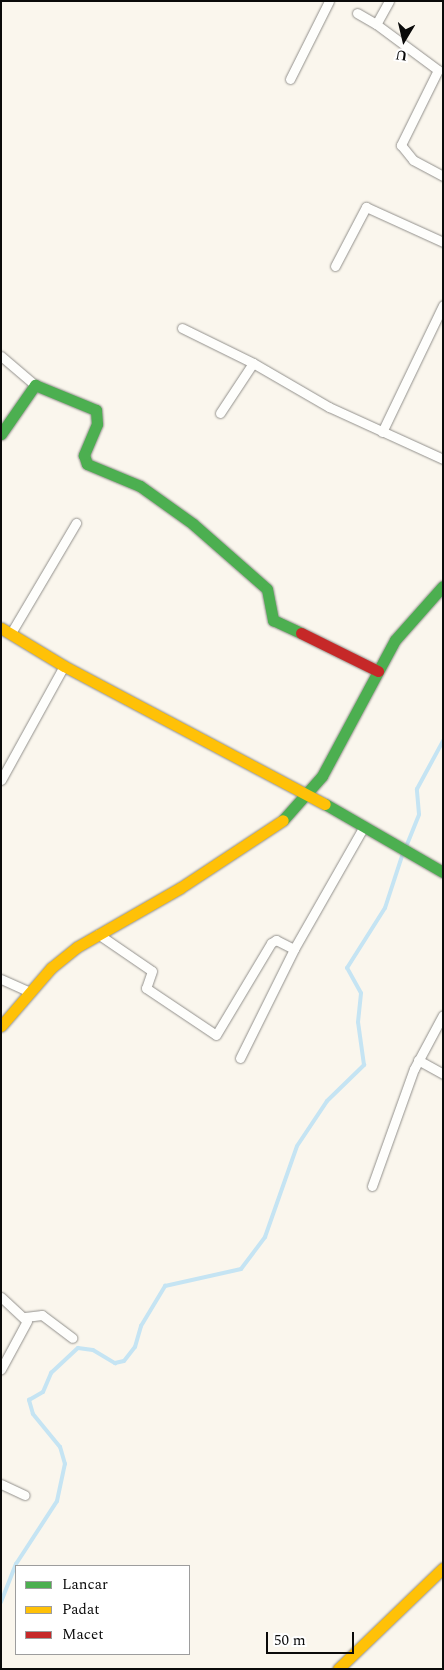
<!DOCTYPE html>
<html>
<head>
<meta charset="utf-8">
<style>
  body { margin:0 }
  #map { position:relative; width:444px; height:1670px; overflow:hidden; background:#faf6ed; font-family:Spectral,serif }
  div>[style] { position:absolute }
  .stream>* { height:4px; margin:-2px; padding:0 2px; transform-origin:2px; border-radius:2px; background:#c5e4f3 }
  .roads { filter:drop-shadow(0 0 1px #92908c) drop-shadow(0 0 1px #92908c) }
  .street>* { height:9px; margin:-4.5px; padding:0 4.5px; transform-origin:4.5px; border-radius:4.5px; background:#fefefc }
  .fast>* { height:11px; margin:-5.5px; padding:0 5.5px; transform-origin:5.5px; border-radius:5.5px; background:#4caf50 }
  .slow>* { height:11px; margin:-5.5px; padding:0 5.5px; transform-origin:5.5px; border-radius:5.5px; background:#ffc107 }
  .jam>* { height:11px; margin:-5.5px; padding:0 5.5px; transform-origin:5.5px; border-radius:5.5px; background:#c62828 }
  span { translate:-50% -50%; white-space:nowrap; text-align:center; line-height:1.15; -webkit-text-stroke:5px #fff; paint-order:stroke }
  .frame { position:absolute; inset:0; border:2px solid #0a0a0a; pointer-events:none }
  .legend { position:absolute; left:15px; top:1565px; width:175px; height:90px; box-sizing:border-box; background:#fff; border:1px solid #9d9d9d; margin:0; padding:6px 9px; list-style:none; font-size:15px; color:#0a0a0a }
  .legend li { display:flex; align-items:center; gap:10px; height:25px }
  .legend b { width:25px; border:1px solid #9d9d9d }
  .north { position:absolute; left:379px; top:15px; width:50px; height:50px; -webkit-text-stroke:4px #fff; paint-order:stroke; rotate:189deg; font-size:14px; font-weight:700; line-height:20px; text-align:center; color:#0a0a0a }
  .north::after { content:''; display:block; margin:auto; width:18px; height:22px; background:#0a0a0a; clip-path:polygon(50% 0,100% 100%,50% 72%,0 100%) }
  .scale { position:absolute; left:266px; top:1632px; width:88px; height:22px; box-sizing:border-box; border:2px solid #0a0a0a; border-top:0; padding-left:6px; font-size:15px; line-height:18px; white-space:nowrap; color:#0a0a0a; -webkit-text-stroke:4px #fff; paint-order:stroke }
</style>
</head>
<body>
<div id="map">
  <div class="stream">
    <i style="left:406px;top:847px;width:35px;rotate:-68deg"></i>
    <i style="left:419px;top:814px;width:25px;rotate:-95deg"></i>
    <i style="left:417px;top:789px;width:55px;rotate:-61.6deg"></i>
    <i style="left:1px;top:1602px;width:41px;rotate:-68.5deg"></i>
    <i style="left:16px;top:1564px;width:75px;rotate:-56.9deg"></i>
    <i style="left:57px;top:1501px;width:38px;rotate:-78deg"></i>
    <i style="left:65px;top:1464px;width:18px;rotate:-106deg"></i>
    <i style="left:60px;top:1447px;width:43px;rotate:-129.3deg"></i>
    <i style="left:33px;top:1414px;width:15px;rotate:-106deg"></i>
    <i style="left:29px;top:1400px;width:16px;rotate:-30deg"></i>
    <i style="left:43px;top:1392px;width:21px;rotate:-67deg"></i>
    <i style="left:51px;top:1373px;width:37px;rotate:-43deg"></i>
    <i style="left:78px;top:1348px;width:15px;rotate:8deg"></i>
    <i style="left:93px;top:1350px;width:26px;rotate:31deg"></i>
    <i style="left:115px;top:1363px;width:9px;rotate:-13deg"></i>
    <i style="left:124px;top:1361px;width:18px;rotate:-52deg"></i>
    <i style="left:135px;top:1347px;width:22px;rotate:-74deg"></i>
    <i style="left:141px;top:1326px;width:47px;rotate:-59deg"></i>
    <i style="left:165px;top:1286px;width:78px;rotate:-12.6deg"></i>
    <i style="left:241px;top:1269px;width:40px;rotate:-53deg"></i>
    <i style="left:265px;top:1237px;width:96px;rotate:-70.6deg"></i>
    <i style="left:297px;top:1146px;width:54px;rotate:-56.3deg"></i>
    <i style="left:327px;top:1101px;width:52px;rotate:-44.2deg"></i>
    <i style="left:364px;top:1065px;width:43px;rotate:-97.9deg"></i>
    <i style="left:358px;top:1022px;width:29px;rotate:-84deg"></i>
    <i style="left:361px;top:993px;width:29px;rotate:-119deg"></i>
    <i style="left:347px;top:968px;width:71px;rotate:-57.7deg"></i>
    <i style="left:385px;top:908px;width:58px;rotate:-71.9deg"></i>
  </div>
  <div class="roads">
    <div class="street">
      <i style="left:389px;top:1px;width:26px;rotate:119deg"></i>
      <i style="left:376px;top:24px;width:77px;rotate:36.6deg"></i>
      <i style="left:438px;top:70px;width:84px;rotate:116.3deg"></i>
      <i style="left:401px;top:145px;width:19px;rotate:51deg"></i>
      <i style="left:413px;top:160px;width:34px;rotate:28deg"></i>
      <i style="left:357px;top:13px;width:22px;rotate:30deg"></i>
      <i style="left:290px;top:79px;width:87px;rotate:-63.4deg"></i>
      <i style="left:335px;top:266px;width:67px;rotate:-62.3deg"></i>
      <i style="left:366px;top:207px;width:85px;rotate:24.4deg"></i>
      <i style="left:182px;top:328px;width:79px;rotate:26.2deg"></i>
      <i style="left:253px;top:363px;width:88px;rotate:30.1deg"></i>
      <i style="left:329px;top:407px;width:125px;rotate:24.5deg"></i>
      <i style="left:1px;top:356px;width:45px;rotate:40.5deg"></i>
      <i style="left:220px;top:413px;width:60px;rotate:-56.6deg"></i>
      <i style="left:382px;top:432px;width:141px;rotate:-64.3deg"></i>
      <i style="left:11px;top:633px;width:128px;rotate:-59.4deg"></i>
      <i style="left:1px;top:780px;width:130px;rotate:-61.1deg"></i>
      <i style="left:98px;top:934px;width:65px;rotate:34.4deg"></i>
      <i style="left:152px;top:971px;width:18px;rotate:109deg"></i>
      <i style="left:146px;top:988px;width:84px;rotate:33.9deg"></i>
      <i style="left:216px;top:1035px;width:107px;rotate:-59.1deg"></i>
      <i style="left:271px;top:943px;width:6px;rotate:-31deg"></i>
      <i style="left:276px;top:940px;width:20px;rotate:27deg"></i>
      <i style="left:1px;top:979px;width:32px;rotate:24deg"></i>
      <i style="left:240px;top:1058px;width:122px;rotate:-63.6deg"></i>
      <i style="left:294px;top:949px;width:139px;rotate:-60.3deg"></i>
      <i style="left:418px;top:1060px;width:29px;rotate:29deg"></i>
      <i style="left:372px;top:1186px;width:124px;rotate:-70.3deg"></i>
      <i style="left:414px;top:1069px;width:61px;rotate:-61.8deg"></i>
      <i style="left:1px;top:1297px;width:35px;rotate:43deg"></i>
      <i style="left:27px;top:1321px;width:55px;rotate:118.4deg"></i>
      <i style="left:25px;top:1317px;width:17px;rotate:-7deg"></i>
      <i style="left:42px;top:1315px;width:38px;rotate:37deg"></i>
      <i style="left:1px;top:1484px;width:26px;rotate:25deg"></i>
    </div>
    <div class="fast">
      <i style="left:1px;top:434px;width:60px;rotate:-55.2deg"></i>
      <i style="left:35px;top:385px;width:66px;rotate:22.3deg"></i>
      <i style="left:96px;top:410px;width:14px;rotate:86deg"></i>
      <i style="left:97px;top:424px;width:34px;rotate:113deg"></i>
      <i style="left:84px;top:455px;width:9px;rotate:72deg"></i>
      <i style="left:87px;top:464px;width:57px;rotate:22.5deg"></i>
      <i style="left:140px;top:486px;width:65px;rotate:35.6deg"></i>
      <i style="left:193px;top:524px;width:98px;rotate:41.3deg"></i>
      <i style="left:267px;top:589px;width:32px;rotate:79deg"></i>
      <i style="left:273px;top:620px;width:31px;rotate:25deg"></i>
      <i style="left:325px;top:804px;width:136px;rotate:30deg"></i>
      <i style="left:283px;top:820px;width:59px;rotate:-48.4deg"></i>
      <i style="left:322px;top:776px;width:154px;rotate:-61.8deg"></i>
      <i style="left:395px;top:640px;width:72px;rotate:-48.4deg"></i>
    </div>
    <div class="slow">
      <i style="left:1px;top:628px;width:74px;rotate:31.1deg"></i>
      <i style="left:64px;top:666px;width:295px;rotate:27.9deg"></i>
      <i style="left:1px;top:1026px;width:77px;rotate:-49.2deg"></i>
      <i style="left:51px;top:968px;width:33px;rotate:-39deg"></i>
      <i style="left:77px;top:947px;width:119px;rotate:-29.8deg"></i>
      <i style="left:180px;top:888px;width:123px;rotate:-33.4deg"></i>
      <i style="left:338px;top:1669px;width:146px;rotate:-43.9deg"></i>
    </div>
    <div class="jam">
      <i style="left:301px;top:633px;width:86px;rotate:26.3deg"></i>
    </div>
  </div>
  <div class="frame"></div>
  <ul class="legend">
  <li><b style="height:6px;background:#4caf50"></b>Lancar</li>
  <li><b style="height:6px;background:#ffc107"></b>Padat</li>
  <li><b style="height:6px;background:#c62828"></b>Macet</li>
  </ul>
  <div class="north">U</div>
  <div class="scale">50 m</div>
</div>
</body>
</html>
